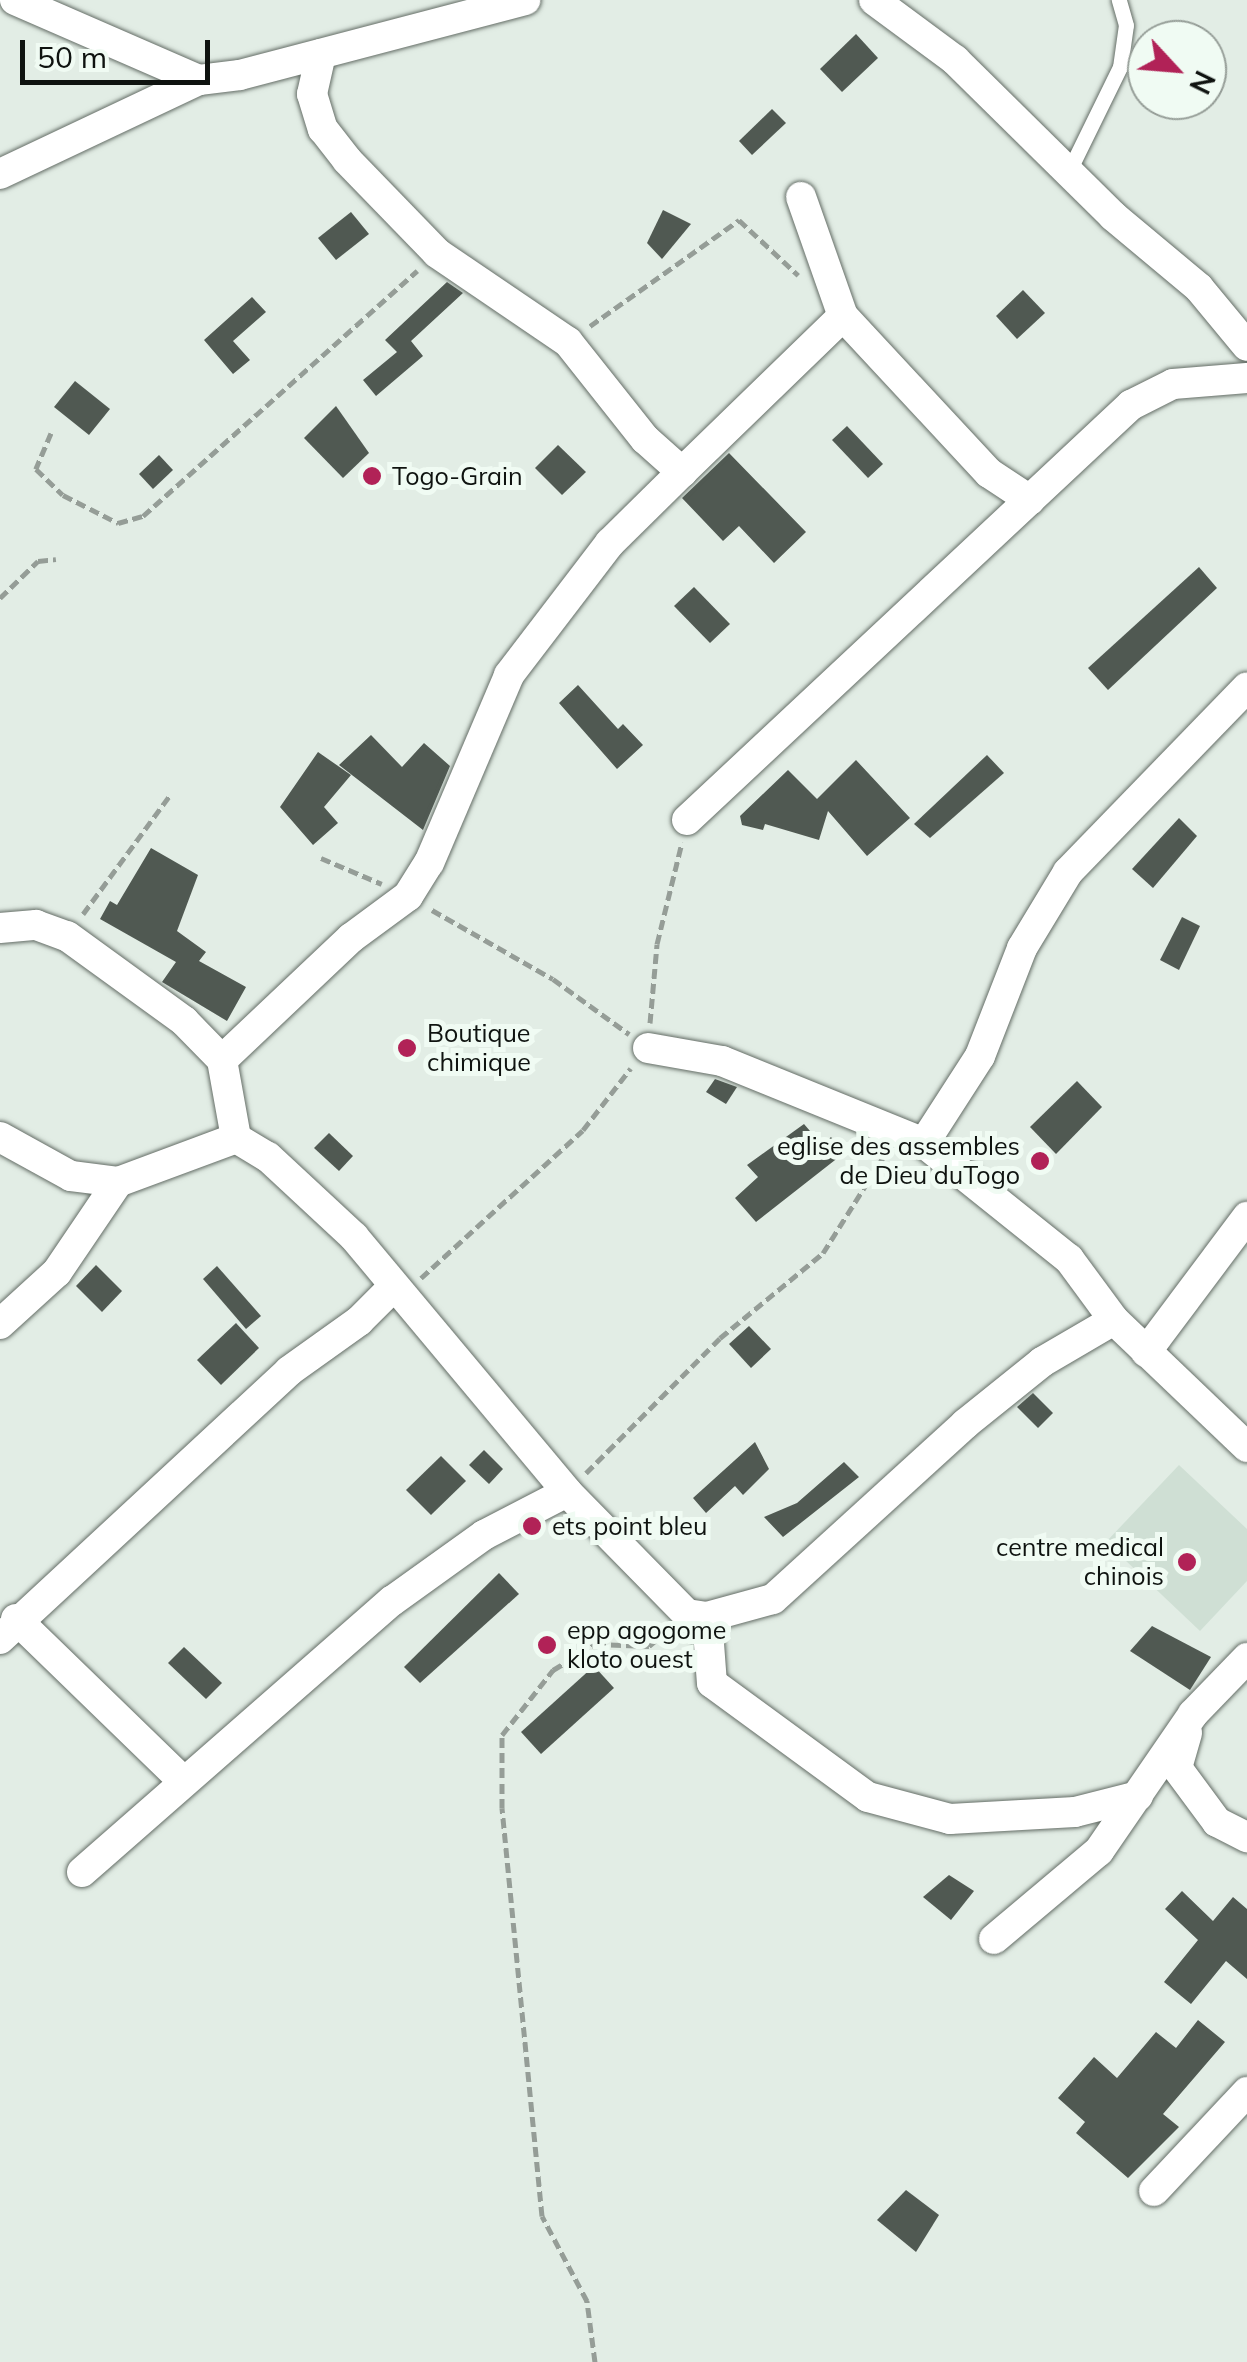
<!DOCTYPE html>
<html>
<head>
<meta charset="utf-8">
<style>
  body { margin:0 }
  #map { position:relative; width:1247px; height:2362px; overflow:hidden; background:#e2ede5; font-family:Mulish,sans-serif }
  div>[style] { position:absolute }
  .built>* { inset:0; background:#cfdfd4 }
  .building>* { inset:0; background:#505952 }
  .path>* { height:5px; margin-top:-2.5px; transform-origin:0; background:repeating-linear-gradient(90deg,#959d97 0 10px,transparent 0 15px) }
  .roads { filter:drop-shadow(0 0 2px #646d66) drop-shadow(0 0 2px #646d66) }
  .service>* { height:15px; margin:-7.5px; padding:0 7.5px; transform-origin:7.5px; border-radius:7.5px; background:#fff }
  .minor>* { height:30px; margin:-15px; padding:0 15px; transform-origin:15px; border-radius:15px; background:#fff }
  .dots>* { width:28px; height:28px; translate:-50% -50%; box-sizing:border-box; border:5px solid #f0fbf3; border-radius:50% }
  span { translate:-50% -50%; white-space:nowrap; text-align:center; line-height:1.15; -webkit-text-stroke:10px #f0fbf3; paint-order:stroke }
  .poi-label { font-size:25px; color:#0f1310 }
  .left { translate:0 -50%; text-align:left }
  .right { translate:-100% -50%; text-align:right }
  .north { position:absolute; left:1127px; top:20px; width:100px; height:100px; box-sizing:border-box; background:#f0fbf3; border:2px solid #969e98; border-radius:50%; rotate:116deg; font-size:28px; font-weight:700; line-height:40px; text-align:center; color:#0f1310 }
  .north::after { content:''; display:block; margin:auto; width:35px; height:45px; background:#b12257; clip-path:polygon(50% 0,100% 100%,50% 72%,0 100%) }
  .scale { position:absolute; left:20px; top:40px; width:190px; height:45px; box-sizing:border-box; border:5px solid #0f1310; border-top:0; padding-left:12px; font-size:30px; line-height:35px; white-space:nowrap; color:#0f1310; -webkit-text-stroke:8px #f0fbf3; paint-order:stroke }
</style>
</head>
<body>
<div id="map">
  <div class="built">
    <i style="clip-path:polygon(1179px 1465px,1247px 1529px,1247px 1581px,1200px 1631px,1106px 1542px)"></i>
  </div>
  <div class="building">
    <i style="clip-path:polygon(856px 34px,878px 58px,842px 92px,820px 69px)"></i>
    <i style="clip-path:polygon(772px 109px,786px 123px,752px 155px,739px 141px)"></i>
    <i style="clip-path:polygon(663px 210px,691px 224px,662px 259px,647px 243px)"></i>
    <i style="clip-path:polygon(351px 212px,369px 234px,336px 260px,318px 238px)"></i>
    <i style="clip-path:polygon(447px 282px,463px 293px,411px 341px,423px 356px,376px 396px,363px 380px,397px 352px,385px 340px)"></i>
    <i style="clip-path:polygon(1023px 290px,1045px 313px,1017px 339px,996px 316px)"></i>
    <i style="clip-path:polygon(252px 297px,266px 312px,233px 341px,250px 360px,233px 374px,204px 340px)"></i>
    <i style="clip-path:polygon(75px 381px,110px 409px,89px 435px,54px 407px)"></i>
    <i style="clip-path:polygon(336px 406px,369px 453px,343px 478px,304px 438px)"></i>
    <i style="clip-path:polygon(847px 426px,883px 464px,868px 478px,832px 440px)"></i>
    <i style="clip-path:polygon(558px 445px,586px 472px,562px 495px,535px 468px)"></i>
    <i style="clip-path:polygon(729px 453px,806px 532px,774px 563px,739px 526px,723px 541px,682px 498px)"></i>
    <i style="clip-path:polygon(159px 455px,173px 470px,153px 489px,139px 474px)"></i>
    <i style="clip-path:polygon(1199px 567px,1217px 588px,1108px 690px,1088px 668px)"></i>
    <i style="clip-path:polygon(694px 587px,730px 624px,710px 643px,674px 606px)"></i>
    <i style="clip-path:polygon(578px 685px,618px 729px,623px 724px,643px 745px,617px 769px,559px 703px)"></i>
    <i style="clip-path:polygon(371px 735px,402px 767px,424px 743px,450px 766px,423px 830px,339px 765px)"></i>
    <i style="clip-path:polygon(318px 752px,351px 775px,324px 807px,338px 823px,313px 845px,280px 807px)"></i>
    <i style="clip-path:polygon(987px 755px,1004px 773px,930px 838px,914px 824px)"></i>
    <i style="clip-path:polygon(856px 760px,910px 818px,867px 856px,828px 811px,819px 840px,765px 824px,763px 830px,742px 825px,740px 816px,788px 770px,817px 799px)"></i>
    <i style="clip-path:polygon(1179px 818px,1197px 836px,1153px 888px,1132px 869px)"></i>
    <i style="clip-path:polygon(151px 848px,198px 875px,177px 931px,206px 952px,199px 961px,246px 987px,227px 1021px,162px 982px,176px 962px,100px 919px,110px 901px,117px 905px)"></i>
    <i style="clip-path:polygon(1182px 917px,1200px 926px,1179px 970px,1160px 960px)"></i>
    <i style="clip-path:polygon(715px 1079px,737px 1087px,726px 1104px,706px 1092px)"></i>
    <i style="clip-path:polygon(1077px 1081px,1102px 1107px,1056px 1154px,1030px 1127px)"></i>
    <i style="clip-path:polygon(804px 1124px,822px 1145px,831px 1137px,844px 1153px,756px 1222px,735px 1198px,758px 1177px,747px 1165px)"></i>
    <i style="clip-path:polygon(329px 1133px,353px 1156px,339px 1171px,314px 1148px)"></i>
    <i style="clip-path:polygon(96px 1265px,122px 1291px,102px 1312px,76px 1286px)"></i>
    <i style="clip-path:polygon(217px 1266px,261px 1316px,246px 1329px,203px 1279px)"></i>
    <i style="clip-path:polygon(236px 1323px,259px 1348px,221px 1385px,197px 1360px)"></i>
    <i style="clip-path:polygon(749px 1326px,771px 1349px,751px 1368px,729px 1344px)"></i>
    <i style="clip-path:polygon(1033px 1393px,1053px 1413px,1038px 1428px,1017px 1407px)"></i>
    <i style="clip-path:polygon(755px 1442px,769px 1469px,743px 1495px,735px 1486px,706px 1513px,693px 1498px)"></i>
    <i style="clip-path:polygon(484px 1450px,503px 1469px,489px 1484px,469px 1465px)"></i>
    <i style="clip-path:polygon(441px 1456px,466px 1481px,431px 1515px,406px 1490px)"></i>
    <i style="clip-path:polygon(844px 1462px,859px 1477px,783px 1537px,764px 1517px,797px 1503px)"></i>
    <i style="clip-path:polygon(499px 1573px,519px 1594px,420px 1683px,404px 1667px)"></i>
    <i style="clip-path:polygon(1152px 1626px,1211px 1657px,1190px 1690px,1130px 1651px)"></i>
    <i style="clip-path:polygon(184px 1647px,222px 1683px,206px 1699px,168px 1663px)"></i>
    <i style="clip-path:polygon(594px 1666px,614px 1688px,541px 1754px,521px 1732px)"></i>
    <i style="clip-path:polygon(949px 1875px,974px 1891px,951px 1920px,923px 1897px)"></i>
    <i style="clip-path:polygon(1182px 1891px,1213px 1921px,1233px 1897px,1247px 1909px,1247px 1979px,1226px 1961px,1191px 2004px,1164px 1982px,1198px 1940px,1165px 1909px)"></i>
    <i style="clip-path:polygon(1198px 2020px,1225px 2042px,1163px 2114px,1179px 2127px,1128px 2178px,1076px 2133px,1085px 2122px,1058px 2098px,1094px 2057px,1117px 2078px,1156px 2032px,1176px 2048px)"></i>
    <i style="clip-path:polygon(906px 2190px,939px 2215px,916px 2252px,877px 2220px)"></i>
  </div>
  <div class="path">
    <i style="left:590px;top:326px;width:183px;rotate:-35.4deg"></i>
    <i style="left:739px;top:220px;width:81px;rotate:43deg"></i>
    <i style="left:51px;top:433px;width:39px;rotate:113deg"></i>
    <i style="left:36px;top:469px;width:37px;rotate:44deg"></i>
    <i style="left:63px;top:495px;width:62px;rotate:27deg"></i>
    <i style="left:118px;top:523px;width:26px;rotate:-16deg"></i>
    <i style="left:143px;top:516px;width:368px;rotate:-41.8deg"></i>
    <i style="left:0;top:598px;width:53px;rotate:-44.2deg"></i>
    <i style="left:38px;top:561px;width:18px;rotate:-6deg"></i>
    <i style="left:321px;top:858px;width:66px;rotate:23.1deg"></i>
    <i style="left:432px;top:910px;width:139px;rotate:29.7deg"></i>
    <i style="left:553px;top:979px;width:94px;rotate:35.9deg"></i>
    <i style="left:83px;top:914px;width:147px;rotate:-53.8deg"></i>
    <i style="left:650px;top:1023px;width:79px;rotate:-84.9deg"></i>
    <i style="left:657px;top:944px;width:105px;rotate:-76.2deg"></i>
    <i style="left:421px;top:1278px;width:219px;rotate:-42.4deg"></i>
    <i style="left:583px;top:1130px;width:78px;rotate:-52.3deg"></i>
    <i style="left:586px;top:1473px;width:190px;rotate:-45.2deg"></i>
    <i style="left:720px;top:1338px;width:134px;rotate:-39.5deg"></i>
    <i style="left:823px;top:1253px;width:115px;rotate:-57.8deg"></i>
    <i style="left:595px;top:2362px;width:62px;rotate:-97.5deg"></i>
    <i style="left:587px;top:2301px;width:96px;rotate:-117.9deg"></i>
    <i style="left:542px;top:2216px;width:410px;rotate:-95.6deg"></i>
    <i style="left:502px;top:1808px;width:73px;rotate:-90deg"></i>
    <i style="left:502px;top:1735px;width:83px;rotate:-51.9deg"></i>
    <i style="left:553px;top:1670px;width:50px;rotate:-31.2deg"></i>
    <i style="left:596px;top:1644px;width:53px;rotate:2.2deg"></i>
    <i style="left:649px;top:1646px;width:26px;rotate:-40deg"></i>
  </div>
  <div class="roads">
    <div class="service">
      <i style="left:1068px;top:173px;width:118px;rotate:-63.9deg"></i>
      <i style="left:1120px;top:67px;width:42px;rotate:-81.9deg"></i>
      <i style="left:1126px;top:25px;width:26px;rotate:-106deg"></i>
    </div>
    <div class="minor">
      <i style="left:15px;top:0;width:201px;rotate:23.5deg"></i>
      <i style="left:874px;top:0;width:101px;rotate:36.5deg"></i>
      <i style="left:955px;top:60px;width:222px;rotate:44.6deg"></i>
      <i style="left:1113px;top:216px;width:112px;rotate:39.9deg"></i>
      <i style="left:1199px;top:288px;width:75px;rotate:50.4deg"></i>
      <i style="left:321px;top:54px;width:41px;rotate:102.7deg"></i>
      <i style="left:312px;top:94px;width:37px;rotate:73deg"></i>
      <i style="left:323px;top:129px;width:39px;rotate:52deg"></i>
      <i style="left:347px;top:160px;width:129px;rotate:45.9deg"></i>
      <i style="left:437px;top:253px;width:158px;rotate:34.2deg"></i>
      <i style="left:568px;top:342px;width:124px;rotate:51.6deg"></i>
      <i style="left:645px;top:439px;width:50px;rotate:41.7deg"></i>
      <i style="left:682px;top:472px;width:224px;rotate:-44.1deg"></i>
      <i style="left:0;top:174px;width:220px;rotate:-25.3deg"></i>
      <i style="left:199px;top:80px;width:41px;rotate:-7deg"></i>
      <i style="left:240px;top:75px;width:295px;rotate:-14.7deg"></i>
      <i style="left:801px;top:197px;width:126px;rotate:70.6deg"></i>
      <i style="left:843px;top:316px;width:214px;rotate:47.1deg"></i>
      <i style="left:989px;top:473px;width:49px;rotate:33.4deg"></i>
      <i style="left:687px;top:820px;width:608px;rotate:-43.07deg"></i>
      <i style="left:1131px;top:405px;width:47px;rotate:-26.6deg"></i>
      <i style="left:1173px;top:384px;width:74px;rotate:-4.6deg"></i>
      <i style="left:0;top:928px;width:36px;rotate:-5deg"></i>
      <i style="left:36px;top:925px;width:33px;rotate:20deg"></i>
      <i style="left:67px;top:936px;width:145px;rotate:36deg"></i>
      <i style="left:184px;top:1021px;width:54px;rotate:45.7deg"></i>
      <i style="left:222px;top:1060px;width:79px;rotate:79.8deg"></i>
      <i style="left:648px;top:1048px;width:75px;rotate:10deg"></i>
      <i style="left:722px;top:1061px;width:218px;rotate:22.1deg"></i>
      <i style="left:924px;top:1143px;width:186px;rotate:38.7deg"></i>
      <i style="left:1069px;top:1259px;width:76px;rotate:53.6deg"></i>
      <i style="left:1114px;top:1320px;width:184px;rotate:43.7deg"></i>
      <i style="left:222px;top:1060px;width:178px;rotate:-43.4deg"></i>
      <i style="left:351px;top:938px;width:71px;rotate:-36.4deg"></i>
      <i style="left:408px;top:896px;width:39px;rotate:-58deg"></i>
      <i style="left:429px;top:863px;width:204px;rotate:-66.9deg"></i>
      <i style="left:509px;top:675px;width:166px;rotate:-52.6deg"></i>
      <i style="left:610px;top:543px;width:101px;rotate:-44.6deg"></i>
      <i style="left:0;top:1137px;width:81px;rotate:28.8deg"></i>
      <i style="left:71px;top:1176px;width:47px;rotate:7.3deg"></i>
      <i style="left:118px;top:1182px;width:126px;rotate:-20.4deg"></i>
      <i style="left:236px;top:1138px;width:37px;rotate:31deg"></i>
      <i style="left:268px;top:1157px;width:117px;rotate:42.9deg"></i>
      <i style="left:354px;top:1237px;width:332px;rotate:50.1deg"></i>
      <i style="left:567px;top:1492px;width:171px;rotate:45.5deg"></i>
      <i style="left:687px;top:1614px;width:20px;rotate:9deg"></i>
      <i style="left:707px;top:1617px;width:68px;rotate:-15.3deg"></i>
      <i style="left:773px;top:1599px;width:260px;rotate:-42.3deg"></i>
      <i style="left:965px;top:1424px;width:99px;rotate:-38.8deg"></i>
      <i style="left:1042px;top:1362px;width:83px;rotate:-30.3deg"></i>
      <i style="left:924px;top:1143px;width:103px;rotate:-57.2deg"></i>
      <i style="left:980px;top:1056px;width:116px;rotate:-68.7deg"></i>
      <i style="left:1022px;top:948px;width:89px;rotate:-58.8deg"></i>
      <i style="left:1068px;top:872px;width:257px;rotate:-45.9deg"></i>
      <i style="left:0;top:1324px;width:77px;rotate:-42.4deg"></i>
      <i style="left:57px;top:1272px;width:109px;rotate:-55.9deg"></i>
      <i style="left:1146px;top:1352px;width:169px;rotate:-53.2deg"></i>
      <i style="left:707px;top:1617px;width:66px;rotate:85.7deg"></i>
      <i style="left:712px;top:1683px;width:193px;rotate:36.2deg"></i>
      <i style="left:868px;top:1797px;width:85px;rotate:15deg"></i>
      <i style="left:950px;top:1819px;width:125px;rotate:-3.2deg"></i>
      <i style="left:1075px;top:1812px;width:65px;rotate:-14.3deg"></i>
      <i style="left:16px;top:1619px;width:233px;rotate:44.1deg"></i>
      <i style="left:0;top:1639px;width:394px;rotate:-42.8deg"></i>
      <i style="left:289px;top:1371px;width:86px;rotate:-35.5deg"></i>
      <i style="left:359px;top:1321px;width:49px;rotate:-45deg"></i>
      <i style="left:1187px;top:1733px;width:36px;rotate:106deg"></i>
      <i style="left:1177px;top:1768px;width:67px;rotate:53.5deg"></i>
      <i style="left:1217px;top:1822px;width:34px;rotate:27deg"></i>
      <i style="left:82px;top:1872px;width:412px;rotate:-41.2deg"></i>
      <i style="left:392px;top:1601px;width:113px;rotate:-35.7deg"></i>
      <i style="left:484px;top:1535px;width:93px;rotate:-27.4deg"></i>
      <i style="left:994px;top:1939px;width:137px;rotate:-40deg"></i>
      <i style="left:1099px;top:1851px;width:166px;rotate:-55.5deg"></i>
      <i style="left:1193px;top:1714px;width:78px;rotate:-46deg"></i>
      <i style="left:1154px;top:2191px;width:136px;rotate:-46.8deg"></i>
    </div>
  </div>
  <div class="dots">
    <i style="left:372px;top:476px;background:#b12257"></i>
    <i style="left:407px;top:1048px;background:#b12257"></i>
    <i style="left:1040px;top:1161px;background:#b12257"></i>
    <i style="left:532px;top:1526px;background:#b12257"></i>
    <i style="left:1187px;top:1562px;background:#b12257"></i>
    <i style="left:547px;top:1645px;background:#b12257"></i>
  </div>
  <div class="poi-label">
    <span class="left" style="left:392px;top:476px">Togo-Grain</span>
    <span class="left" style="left:427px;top:1048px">Boutique<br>chimique</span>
    <span class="right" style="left:1020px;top:1161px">eglise des assembles<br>de Dieu duTogo</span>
    <span class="left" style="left:552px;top:1526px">ets point bleu</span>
    <span class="right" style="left:1164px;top:1562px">centre medical<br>chinois</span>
    <span class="left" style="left:567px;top:1645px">epp agogome<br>kloto ouest</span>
  </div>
  <div class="north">N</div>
  <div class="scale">50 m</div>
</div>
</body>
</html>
